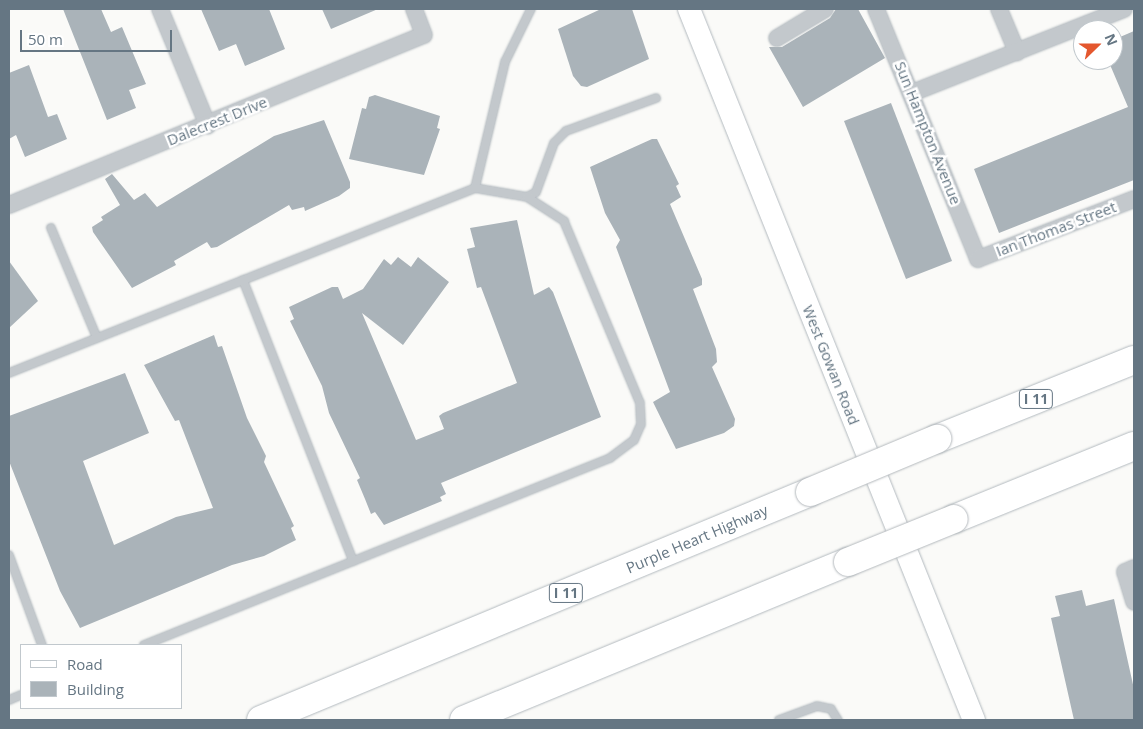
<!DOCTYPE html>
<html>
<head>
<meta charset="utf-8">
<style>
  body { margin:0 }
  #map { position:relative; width:1143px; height:729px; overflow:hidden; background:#fafaf8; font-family:"Open Sans",sans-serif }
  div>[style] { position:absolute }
  .building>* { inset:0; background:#aab3b9 }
  .roads { filter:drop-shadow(0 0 1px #b3babf) drop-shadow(0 0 1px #b3babf) }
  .lane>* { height:8px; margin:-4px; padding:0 4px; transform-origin:4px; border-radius:4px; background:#c3c8cc }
  .street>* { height:16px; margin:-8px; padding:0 8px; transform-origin:8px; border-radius:8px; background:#c3c8cc }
  .secondary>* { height:22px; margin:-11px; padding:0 11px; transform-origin:11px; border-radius:11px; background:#fff }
  .highway>* { height:28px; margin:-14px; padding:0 14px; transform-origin:14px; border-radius:14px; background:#fff }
  .bridges { filter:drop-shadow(0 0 1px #b4b9bd) drop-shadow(0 0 1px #b4b9bd) }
  .highway-bridge>* { height:28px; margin:-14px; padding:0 14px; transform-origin:14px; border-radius:14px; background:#fff }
  span { translate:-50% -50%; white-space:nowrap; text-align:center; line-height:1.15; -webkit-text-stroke:5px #fff; paint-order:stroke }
  .shield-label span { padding:1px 4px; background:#fff; border:1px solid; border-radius:4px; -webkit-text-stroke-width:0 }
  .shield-label { font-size:14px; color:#657683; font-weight:700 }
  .street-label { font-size:15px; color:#657683 }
  .frame { position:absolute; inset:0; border:10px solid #657683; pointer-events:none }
  .legend { position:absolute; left:20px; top:644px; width:162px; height:65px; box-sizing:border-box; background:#fff; border:1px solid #c1c8cd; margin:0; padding:6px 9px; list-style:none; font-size:15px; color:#657683 }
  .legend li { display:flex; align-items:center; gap:10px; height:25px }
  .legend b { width:25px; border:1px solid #c1c8cd }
  .north { position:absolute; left:1073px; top:20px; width:50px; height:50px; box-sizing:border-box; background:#fff; border:1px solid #c1c8cd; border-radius:50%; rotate:68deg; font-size:14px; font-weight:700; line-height:20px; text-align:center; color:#657683 }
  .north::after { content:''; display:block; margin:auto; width:18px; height:22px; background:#e4572e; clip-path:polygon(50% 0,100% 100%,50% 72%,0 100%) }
  .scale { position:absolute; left:20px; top:30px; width:152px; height:22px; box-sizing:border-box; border:2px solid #657683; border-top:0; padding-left:6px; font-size:15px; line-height:18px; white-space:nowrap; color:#657683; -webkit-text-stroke:4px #fff; paint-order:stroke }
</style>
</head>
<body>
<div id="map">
  <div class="building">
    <i style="clip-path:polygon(63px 9px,101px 9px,111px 32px,122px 27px,146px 84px,129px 90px,136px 108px,107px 120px)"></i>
    <i style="clip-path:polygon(201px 9px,269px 9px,285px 49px,245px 66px,236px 44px,219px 51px)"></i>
    <i style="clip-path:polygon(322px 9px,378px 9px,331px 29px)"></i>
    <i style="clip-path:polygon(601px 9px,632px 9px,649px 59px,587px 87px,581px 86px,573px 76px,558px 29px)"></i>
    <i style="clip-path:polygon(836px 9px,858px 9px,885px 58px,803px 107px,769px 47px,782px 47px,830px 18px)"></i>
    <i style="clip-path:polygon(1134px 31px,1134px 180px,999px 233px,974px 169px,1128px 107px,1108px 60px,1113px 60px,1113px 40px)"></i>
    <i style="clip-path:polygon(29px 65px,48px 117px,57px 114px,67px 139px,25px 157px,16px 135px,9px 139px,9px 73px)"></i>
    <i style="clip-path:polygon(375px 95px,440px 116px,437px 128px,440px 129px,424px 175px,349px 159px,362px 108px,366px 109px,369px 97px)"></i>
    <i style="clip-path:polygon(891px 103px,952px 261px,906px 279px,844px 121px)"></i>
    <i style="clip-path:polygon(324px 120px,350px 182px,350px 188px,339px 196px,305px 211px,304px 207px,292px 210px,289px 205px,217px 247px,211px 248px,207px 242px,174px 261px,176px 265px,132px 288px,93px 232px,92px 227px,103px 220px,101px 217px,120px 205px,105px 179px,112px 174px,134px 200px,145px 193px,157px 207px,274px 136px)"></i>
    <i style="clip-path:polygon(652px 139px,657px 139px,679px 184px,676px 186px,681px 197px,670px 204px,702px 279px,702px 285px,693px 289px,716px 349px,717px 362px,712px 367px,735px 419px,734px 426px,724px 433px,676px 449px,653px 402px,670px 392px,616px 247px,620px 240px,605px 213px,590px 167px)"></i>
    <i style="clip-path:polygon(517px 220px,534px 295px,549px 287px,553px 292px,601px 417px,441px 483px,446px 494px,440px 497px,442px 501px,384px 525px,375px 512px,371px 514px,365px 499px,357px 480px,360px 478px,329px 413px,322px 386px,290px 321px,294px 319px,289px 307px,332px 287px,338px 287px,343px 299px,363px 289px,384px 259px,391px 265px,398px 257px,411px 267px,418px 257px,449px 282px,403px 345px,362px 313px,416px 440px,444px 429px,439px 416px,443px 413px,517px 383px,481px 287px,477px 288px,467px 249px,475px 247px,470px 228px)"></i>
    <i style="clip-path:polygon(9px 261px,38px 301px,9px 328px)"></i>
    <i style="clip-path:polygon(214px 335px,218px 347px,222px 346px,247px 418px,266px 456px,264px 462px,294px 526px,291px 528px,296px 540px,264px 556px,232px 565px,80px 628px,60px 591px,9px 461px,9px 416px,125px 373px,149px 433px,83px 461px,114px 545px,176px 517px,213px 508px,179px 420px,175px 421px,144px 365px)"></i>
    <i style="clip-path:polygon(1082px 590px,1086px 606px,1114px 599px,1134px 689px,1134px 720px,1074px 720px,1051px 618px,1060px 616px,1055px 596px)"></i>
  </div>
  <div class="roads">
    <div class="lane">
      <i style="left:475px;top:188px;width:130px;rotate:-76.6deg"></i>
      <i style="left:505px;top:62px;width:59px;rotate:-63.9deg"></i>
      <i style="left:51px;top:228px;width:119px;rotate:67.3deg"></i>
      <i style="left:243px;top:280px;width:302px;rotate:68.6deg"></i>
      <i style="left:9px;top:373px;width:501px;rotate:-21.65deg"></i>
      <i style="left:475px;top:188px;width:53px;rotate:9.8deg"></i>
      <i style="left:527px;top:197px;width:10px;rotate:-29deg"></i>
      <i style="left:536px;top:192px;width:52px;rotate:-69.8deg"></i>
      <i style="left:554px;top:143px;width:17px;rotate:-45deg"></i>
      <i style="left:566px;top:131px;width:96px;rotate:-20.1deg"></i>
      <i style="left:9px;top:555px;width:96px;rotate:69.9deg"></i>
      <i style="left:144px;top:645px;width:502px;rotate:-21.86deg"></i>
      <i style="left:610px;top:458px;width:30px;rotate:-37deg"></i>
      <i style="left:634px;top:440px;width:17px;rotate:-66deg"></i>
      <i style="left:641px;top:424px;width:21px;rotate:-93deg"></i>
      <i style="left:640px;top:403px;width:197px;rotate:-112.7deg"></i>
      <i style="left:564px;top:221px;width:44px;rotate:-147deg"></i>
      <i style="left:9px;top:700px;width:13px;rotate:-23deg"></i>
      <i style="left:779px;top:720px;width:40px;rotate:-20.2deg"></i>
      <i style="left:817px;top:706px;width:14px;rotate:12deg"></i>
      <i style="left:831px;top:709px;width:13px;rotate:58deg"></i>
    </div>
    <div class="street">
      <i style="left:160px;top:9px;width:126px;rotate:67.7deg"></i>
      <i style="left:876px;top:9px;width:270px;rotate:67.8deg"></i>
      <i style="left:978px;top:259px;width:167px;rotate:-21deg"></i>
      <i style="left:999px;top:9px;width:47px;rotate:67.3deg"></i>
      <i style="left:777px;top:38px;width:56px;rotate:-31.1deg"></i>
      <i style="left:912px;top:93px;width:228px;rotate:-21.6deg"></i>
      <i style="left:9px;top:205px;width:448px;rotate:-22.3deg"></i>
      <i style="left:424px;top:35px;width:28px;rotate:-111deg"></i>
      <i style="left:1134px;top:568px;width:10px;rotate:156deg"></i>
      <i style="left:1125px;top:572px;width:31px;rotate:73deg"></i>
    </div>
    <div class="secondary">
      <i style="left:689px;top:9px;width:766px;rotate:68.16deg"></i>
    </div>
    <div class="highway">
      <i style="left:937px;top:439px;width:212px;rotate:-21.9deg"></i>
      <i style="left:954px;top:519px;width:194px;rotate:-22.1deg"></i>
      <i style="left:261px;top:720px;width:594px;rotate:-22.55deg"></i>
      <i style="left:464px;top:720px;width:415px;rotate:-22.4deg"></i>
    </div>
  </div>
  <div class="bridges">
    <div class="highway-bridge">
      <i style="left:810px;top:492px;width:138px;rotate:-22.7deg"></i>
      <i style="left:848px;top:562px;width:114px;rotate:-22.1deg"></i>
    </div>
  </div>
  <div class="shield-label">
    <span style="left:1036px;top:399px">I 11</span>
    <span style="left:566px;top:593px">I 11</span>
  </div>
  <div class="street-label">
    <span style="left:217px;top:121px;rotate:-22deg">Dalecrest Drive</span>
    <span style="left:928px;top:133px;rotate:68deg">Sun Hampton Avenue</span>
    <span style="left:1056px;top:229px;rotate:-21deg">Ian Thomas Street</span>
    <span style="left:831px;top:365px;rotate:68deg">West Gowan Road</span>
    <span style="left:697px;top:539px;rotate:-23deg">Purple Heart Highway</span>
  </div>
  <div class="frame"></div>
  <ul class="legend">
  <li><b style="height:6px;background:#fff"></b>Road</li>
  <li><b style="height:14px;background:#aab3b9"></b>Building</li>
  </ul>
  <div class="north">N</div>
  <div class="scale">50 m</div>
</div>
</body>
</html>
